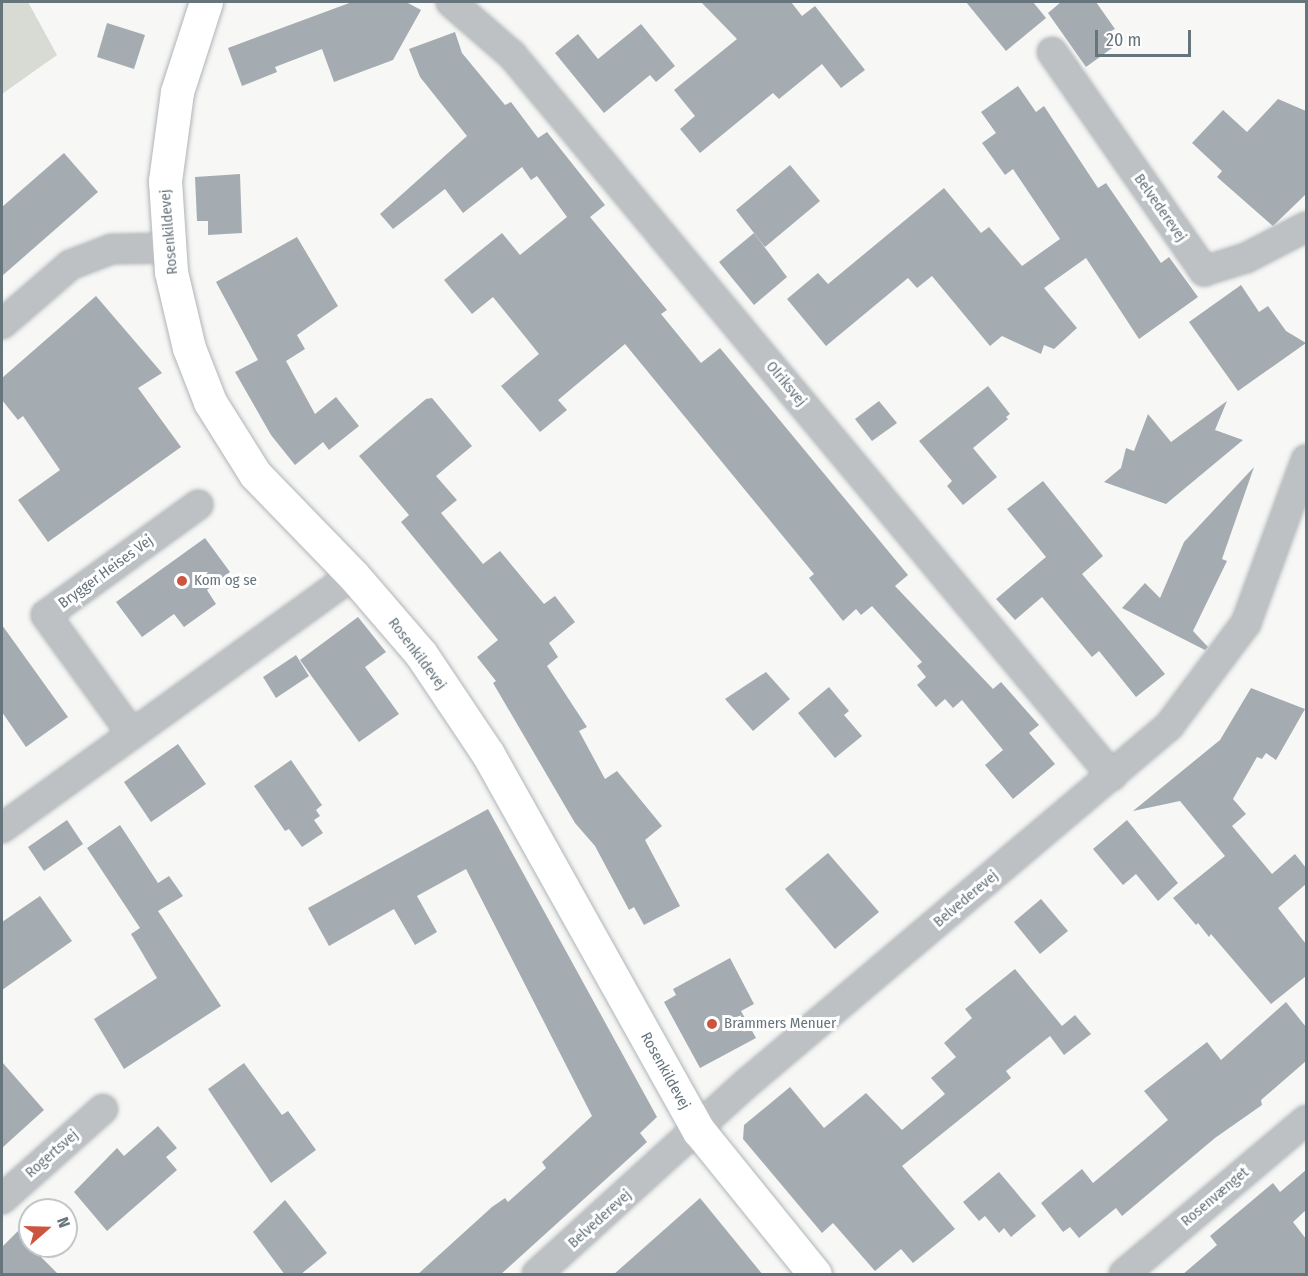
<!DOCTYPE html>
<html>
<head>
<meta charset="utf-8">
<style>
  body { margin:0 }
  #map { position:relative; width:1308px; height:1276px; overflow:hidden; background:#f7f7f5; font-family:"Fira Sans Condensed",sans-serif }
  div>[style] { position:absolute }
  .green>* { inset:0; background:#d7dbd4 }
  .building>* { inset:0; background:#a5acb1 }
  .roads { filter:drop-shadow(0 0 2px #afb5b9) drop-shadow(0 0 2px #afb5b9) }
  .street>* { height:28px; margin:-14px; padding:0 14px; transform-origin:14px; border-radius:14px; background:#bdc1c4 }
  .secondary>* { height:33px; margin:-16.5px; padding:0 16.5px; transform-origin:16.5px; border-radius:16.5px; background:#fff }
  .dots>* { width:16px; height:16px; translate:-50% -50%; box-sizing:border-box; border:3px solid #fff; border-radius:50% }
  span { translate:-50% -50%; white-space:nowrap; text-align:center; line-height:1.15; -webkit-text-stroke:6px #fff; paint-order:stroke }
  .street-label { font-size:15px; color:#66747c }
  .poi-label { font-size:15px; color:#66747c }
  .left { translate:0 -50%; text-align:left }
  .frame { position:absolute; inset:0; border:3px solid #66747c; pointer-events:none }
  .north { position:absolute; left:18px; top:1198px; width:60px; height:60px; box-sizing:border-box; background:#fff; border:2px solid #c2c7cb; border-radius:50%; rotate:70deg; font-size:16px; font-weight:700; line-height:24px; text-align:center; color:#66747c }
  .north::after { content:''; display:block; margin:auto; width:21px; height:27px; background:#cd553f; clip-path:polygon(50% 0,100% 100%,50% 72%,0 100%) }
  .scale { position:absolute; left:1095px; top:30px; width:96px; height:27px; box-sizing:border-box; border:3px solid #66747c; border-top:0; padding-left:8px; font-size:18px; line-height:21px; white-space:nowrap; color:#66747c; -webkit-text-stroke:4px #fff; paint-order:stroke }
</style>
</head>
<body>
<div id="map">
  <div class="green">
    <i style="clip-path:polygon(2px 2px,28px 2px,57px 55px,2px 94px)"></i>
  </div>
  <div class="building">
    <i style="clip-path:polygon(352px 2px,406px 2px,421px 10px,393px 60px,334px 82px,322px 49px,275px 67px,277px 72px,242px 86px,228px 48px)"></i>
    <i style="clip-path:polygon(701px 2px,791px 2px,802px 16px,815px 6px,865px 70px,841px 88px,822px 64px,779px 99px,773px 93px,700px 153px,680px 129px,695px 116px,674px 90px,737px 39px)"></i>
    <i style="clip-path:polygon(966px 2px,1033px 2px,1046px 18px,1006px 51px)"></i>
    <i style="clip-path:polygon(1061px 2px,1096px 2px,1115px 29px,1111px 31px,1119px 43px,1086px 67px,1048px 13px)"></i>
    <i style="clip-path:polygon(107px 23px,145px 35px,134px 69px,97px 57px)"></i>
    <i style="clip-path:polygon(641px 24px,675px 66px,656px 82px,650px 75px,604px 113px,555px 53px,578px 34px,598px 59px)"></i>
    <i style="clip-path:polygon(455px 32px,462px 53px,505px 105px,511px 102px,538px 138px,547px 132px,605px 205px,590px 217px,667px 310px,661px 314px,701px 363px,720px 348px,908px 575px,895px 586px,993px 689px,1001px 682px,1039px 725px,1029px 733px,1055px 764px,1013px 799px,985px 765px,1003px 750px,962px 700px,953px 708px,945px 699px,936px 707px,917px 685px,926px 677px,917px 666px,922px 662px,872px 606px,861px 615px,856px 609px,843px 621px,809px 578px,814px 574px,625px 344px,558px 400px,567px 410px,540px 432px,501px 386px,539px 354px,493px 297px,472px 314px,444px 280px,502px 233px,520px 255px,567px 217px,537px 176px,531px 180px,522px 167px,463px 213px,445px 189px,393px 229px,380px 214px,467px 136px,420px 77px,409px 49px)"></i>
    <i style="clip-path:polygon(1018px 86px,1036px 112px,1044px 106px,1098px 188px,1106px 183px,1161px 263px,1169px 257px,1198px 297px,1139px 339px,1086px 258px,1044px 288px,1077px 328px,1054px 349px,1044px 345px,1041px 354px,1002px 336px,990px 346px,932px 276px,917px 288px,908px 278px,826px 346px,787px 299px,818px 273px,828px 284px,944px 188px,981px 233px,989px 227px,1022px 266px,1060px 239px,1013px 169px,1005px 175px,982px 143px,996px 133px,981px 112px)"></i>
    <i style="clip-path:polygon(1278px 99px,1306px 111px,1306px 194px,1273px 226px,1217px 177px,1222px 171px,1192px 143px,1223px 110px,1247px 132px)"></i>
    <i style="clip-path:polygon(64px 153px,98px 192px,2px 276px,2px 207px)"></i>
    <i style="clip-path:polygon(790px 165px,820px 201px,765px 247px,736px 210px)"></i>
    <i style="clip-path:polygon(240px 174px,242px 233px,208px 235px,208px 221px,197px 221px,195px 177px)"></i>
    <i style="clip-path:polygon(754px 233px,787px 277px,754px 305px,719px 262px)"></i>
    <i style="clip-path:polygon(297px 237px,338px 306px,297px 335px,305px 349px,286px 361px,315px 414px,336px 397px,359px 426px,329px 450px,323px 442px,295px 465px,271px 435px,235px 372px,258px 360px,216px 282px)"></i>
    <i style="clip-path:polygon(1241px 285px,1259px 312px,1268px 306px,1286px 331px,1306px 343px,1238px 391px,1189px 322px)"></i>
    <i style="clip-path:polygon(96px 296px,162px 373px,138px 388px,181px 447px,48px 542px,18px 500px,60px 470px,23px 416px,18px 420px,2px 400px,2px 378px)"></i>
    <i style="clip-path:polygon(988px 386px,1010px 414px,1006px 417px,1008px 419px,973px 448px,997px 477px,963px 505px,947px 486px,952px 481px,919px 441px)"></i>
    <i style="clip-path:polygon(432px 398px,472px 446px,436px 476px,457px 500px,441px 513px,483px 564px,500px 551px,544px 604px,555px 596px,575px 622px,549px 643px,558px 657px,547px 666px,587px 727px,579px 731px,605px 779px,617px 771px,662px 826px,645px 840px,680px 906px,644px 925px,634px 907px,629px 910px,595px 846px,575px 823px,493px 683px,496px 681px,477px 657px,498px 640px,401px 522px,409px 515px,359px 456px,426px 399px)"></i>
    <i style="clip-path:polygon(879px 401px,897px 423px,872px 441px,855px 419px)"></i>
    <i style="clip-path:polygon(1227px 401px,1215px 430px,1243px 440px,1166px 504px,1104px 482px,1121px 468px,1126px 448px,1134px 451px,1148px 414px,1171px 442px)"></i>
    <i style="clip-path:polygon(1254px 467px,1222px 559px,1227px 561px,1193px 631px,1208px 647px,1205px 650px,1122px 608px,1145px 583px,1160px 598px,1184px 542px)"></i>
    <i style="clip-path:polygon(1043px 481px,1103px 556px,1082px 574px,1165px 674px,1136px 697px,1099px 651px,1092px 657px,1042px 597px,1015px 620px,996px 599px,1046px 557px,1007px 509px)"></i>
    <i style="clip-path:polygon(205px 538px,230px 572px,207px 590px,216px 604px,184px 627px,174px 614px,142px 637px,116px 602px)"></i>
    <i style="clip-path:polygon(358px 617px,386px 652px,365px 667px,399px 714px,359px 742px,300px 660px)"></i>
    <i style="clip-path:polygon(2px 625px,68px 717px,26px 747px,2px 712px)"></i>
    <i style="clip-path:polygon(296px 655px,309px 676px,276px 698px,263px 677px)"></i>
    <i style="clip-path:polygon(766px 672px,790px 699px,753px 731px,725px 699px)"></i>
    <i style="clip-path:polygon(829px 687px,849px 711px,844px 715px,862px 736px,835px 758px,798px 713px)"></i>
    <i style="clip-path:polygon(1251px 688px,1305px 709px,1276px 760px,1266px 753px,1262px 759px,1257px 757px,1233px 799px,1246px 814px,1232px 826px,1272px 874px,1295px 854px,1306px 868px,1306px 884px,1278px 908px,1306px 944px,1306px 976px,1271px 1004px,1211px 934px,1209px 937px,1198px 923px,1196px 925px,1173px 898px,1225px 856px,1180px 801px,1133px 811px,1220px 740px)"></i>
    <i style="clip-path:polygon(178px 744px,206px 784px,151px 822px,124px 782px)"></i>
    <i style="clip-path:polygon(291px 760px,322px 805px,316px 810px,320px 816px,314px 820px,323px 833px,302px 847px,289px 829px,285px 831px,254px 786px)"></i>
    <i style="clip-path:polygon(488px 809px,657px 1117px,640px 1133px,647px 1142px,500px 1275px,417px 1275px,492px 1207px,505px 1198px,508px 1202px,546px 1168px,542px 1162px,592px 1116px,466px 869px,417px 896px,437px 932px,415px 945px,394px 909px,329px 946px,308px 908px)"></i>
    <i style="clip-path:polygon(67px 820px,83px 844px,44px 871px,28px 847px)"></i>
    <i style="clip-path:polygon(1127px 820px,1178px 883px,1158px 901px,1136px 874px,1123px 885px,1093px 849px)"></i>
    <i style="clip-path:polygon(120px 825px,158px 883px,169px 876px,183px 896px,158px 911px,221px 1006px,124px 1069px,94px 1019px,157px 978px,131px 934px,140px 928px,87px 848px)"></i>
    <i style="clip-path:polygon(828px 853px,879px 912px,835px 949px,785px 889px)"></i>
    <i style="clip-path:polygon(40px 896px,72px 941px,2px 990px,2px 922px)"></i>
    <i style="clip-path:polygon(1041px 899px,1068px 931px,1040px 954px,1014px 922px)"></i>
    <i style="clip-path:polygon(730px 958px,754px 1004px,741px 1011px,756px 1038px,700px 1068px,664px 1002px,676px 995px,673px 989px)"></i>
    <i style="clip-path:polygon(1015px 969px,1062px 1026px,1056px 1031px,1075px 1015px,1091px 1034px,1064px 1055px,1050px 1036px,1006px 1071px,1011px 1078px,902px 1166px,955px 1229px,913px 1263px,901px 1249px,875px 1271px,833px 1223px,822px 1233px,743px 1139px,744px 1125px,790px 1087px,824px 1128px,866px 1093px,902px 1130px,945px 1094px,931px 1078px,956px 1057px,944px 1043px,972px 1018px,965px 1009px)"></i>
    <i style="clip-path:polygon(1286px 1002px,1306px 1027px,1306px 1061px,1261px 1100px,1262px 1105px,1215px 1138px,1122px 1216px,1116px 1208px,1079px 1238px,1070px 1227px,1063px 1232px,1041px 1203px,1082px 1169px,1093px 1183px,1168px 1120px,1144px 1091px,1207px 1042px,1221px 1060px)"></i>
    <i style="clip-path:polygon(2px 1062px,44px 1110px,2px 1148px)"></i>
    <i style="clip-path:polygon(244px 1063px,282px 1115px,288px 1111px,316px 1150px,271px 1183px,208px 1089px)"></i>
    <i style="clip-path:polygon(158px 1126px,177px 1148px,166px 1157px,177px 1170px,107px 1231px,74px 1192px,117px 1148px,124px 1156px)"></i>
    <i style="clip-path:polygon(1306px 1170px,1306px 1210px,1293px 1222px,1306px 1239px,1306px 1275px,1182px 1275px,1217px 1245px,1210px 1236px,1273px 1183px,1280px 1192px)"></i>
    <i style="clip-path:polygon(999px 1172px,1036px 1216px,1011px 1237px,1004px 1228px,999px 1233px,985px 1216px,979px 1221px,963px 1202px)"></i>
    <i style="clip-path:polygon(700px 1198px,763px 1275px,613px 1275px)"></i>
    <i style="clip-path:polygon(285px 1200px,327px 1253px,300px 1275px,285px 1275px,253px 1232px)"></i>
    <i style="clip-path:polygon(19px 1230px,30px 1246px,59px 1275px,2px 1275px,2px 1247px)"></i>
  </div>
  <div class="roads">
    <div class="street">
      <i style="left:451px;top:2px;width:81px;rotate:41deg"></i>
      <i style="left:512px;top:55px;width:938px;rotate:50.23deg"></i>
      <i style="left:1052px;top:52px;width:267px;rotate:55.2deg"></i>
      <i style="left:1204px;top:271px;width:44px;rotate:-17.2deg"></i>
      <i style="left:1246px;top:258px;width:68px;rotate:-27.3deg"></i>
      <i style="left:2px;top:324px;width:90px;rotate:-40.9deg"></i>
      <i style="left:70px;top:265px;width:45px;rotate:-20.9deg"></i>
      <i style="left:112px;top:249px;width:57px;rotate:-1deg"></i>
      <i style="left:132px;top:734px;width:147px;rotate:-125.9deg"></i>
      <i style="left:46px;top:615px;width:188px;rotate:-35.9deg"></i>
      <i style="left:2px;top:828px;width:433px;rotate:-35.8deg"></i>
      <i style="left:2px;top:1199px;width:135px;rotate:-41.7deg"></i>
      <i style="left:537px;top:1274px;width:284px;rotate:-42.3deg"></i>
      <i style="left:747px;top:1083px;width:553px;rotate:-40.23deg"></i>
      <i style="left:1169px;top:726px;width:129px;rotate:-53.2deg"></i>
      <i style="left:1246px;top:623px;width:174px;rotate:-69.8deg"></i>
      <i style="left:1124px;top:1274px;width:238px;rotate:-40.2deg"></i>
    </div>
    <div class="secondary">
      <i style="left:206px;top:2px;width:95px;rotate:107.9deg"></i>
      <i style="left:177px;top:92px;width:90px;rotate:97.7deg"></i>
      <i style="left:165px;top:181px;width:91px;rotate:86.2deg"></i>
      <i style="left:171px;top:272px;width:78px;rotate:76.7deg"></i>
      <i style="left:189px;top:348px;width:58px;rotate:68.7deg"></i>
      <i style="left:210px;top:402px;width:85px;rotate:58deg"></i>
      <i style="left:255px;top:474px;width:141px;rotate:45.9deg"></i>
      <i style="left:353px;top:575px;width:104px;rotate:49.3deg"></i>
      <i style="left:421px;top:654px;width:120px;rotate:56.2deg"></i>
      <i style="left:488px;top:754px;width:432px;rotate:60.8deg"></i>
      <i style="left:699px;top:1131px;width:184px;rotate:51deg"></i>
    </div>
  </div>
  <div class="dots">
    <i style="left:182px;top:581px;background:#cd553f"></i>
    <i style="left:712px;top:1024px;background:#cd553f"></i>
  </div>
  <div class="street-label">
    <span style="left:1160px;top:208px;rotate:55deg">Belvederevej</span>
    <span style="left:169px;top:232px;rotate:-95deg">Rosenkildevej</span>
    <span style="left:786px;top:384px;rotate:50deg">Olriksvej</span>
    <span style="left:106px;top:572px;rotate:-36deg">Brygger Heises Vej</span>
    <span style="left:417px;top:654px;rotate:53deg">Rosenkildevej</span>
    <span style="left:966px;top:899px;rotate:-40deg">Belvederevej</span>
    <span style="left:665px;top:1071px;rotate:61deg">Rosenkildevej</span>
    <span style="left:52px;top:1154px;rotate:-41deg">Rogertsvej</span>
    <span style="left:1215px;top:1197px;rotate:-40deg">Rosenvænget</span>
    <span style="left:600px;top:1219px;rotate:-42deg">Belvederevej</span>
  </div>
  <div class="poi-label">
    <span class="left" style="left:194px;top:581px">Kom og se</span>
    <span class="left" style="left:724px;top:1024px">Brammers Menuer</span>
  </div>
  <div class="frame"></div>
  <div class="north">N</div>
  <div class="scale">20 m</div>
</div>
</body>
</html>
